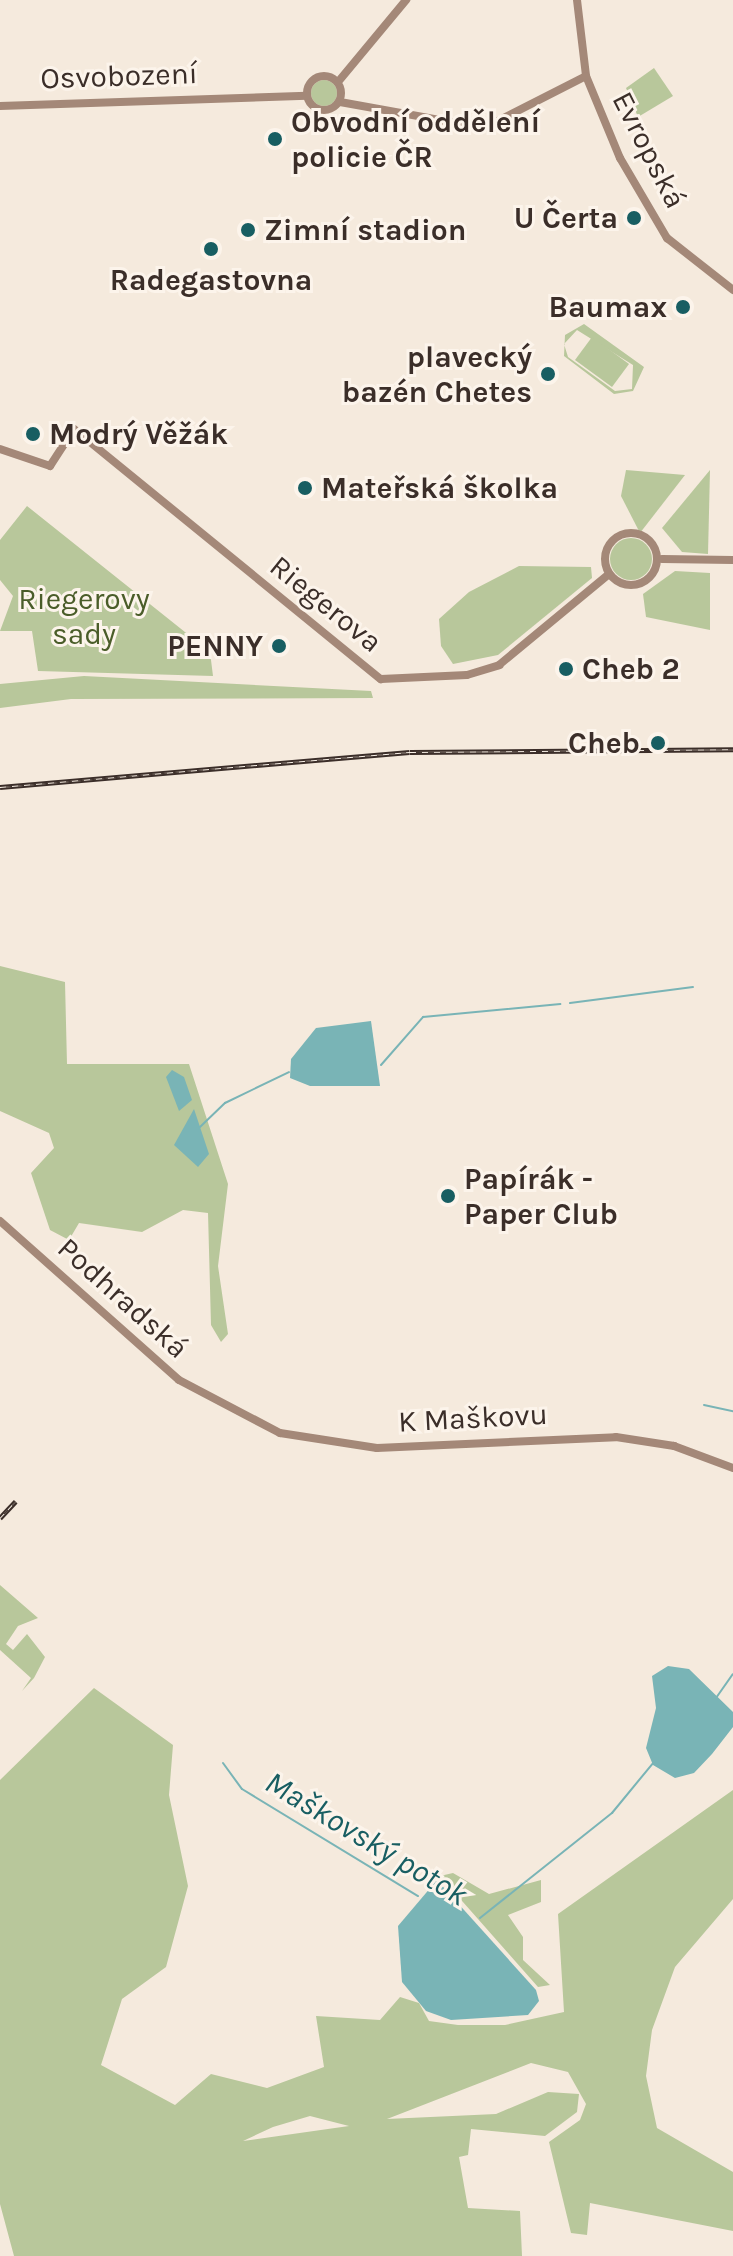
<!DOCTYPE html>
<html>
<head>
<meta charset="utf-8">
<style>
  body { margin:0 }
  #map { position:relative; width:733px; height:2256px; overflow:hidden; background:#f5eadd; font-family:Karla,sans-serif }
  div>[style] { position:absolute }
  .green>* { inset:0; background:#b8c79b }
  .round { border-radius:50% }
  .water>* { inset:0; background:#79b4b6 }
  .stream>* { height:2px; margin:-1px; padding:0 1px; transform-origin:1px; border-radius:1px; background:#79b4b6 }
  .secondary>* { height:8px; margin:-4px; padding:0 4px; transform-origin:4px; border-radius:4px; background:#a48878 }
  .secondary>.ring { margin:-4px; padding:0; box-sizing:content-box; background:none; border:8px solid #a48878; border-radius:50% }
  .rail>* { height:5px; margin-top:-2.5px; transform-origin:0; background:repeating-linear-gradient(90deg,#fcf4eb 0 6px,#3b2e29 0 12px); box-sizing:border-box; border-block:2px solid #3b2e29 }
  .dots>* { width:22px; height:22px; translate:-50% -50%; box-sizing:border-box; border:4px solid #fcf4eb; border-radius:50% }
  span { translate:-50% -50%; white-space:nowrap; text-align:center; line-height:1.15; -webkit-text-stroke:6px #fcf4eb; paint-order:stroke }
  .street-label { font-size:30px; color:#3b2e29 }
  .poi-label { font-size:30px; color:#3b2e29; font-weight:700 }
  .left { translate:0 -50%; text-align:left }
  .right { translate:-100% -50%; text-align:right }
  .park-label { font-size:30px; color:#4a5d29 }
  .water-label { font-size:32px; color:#185e62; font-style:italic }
</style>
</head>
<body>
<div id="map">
  <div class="green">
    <i style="clip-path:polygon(654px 68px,673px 96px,638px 117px,626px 88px)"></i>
    <i class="round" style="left:311px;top:80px;width:26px;height:26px"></i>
    <i style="clip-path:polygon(evenodd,584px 324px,644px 367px,633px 391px,614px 394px,564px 356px,565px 335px,584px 324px,577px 330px,633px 365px,632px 389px,615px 391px,568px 357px,564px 344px,577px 330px)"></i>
    <i style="clip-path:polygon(592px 337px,629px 364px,612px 387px,575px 360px)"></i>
    <i style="clip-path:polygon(626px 470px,685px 475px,640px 533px,621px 496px)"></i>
    <i style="clip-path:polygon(710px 470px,708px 554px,682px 552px,662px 528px)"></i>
    <i style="clip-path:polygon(27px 506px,210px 652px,213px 676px,38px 671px,32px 631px,0 631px,13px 596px,0 580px,0 540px)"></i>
    <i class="round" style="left:610px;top:538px;width:42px;height:42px"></i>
    <i style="clip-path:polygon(519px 566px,591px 567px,592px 578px,498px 655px,453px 664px,441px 646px,439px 619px,469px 592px)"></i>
    <i style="clip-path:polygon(675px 571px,710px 573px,710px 630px,646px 617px,643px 594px)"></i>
    <i style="clip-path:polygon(84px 676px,371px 691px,373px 698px,71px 699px,0 708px,0 684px)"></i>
    <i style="clip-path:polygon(0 966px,65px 982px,67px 1064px,189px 1064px,228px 1184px,218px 1266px,228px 1334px,221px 1342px,211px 1325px,208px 1213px,183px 1210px,142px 1232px,79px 1223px,69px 1240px,50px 1230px,31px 1173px,54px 1148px,49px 1133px,0 1111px)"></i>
    <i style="clip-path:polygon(0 1585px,38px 1618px,18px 1626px,6px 1644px,13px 1650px,27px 1634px,45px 1657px,34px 1678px,22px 1691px,31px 1678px,0 1650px)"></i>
    <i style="clip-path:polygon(evenodd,94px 1688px,173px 1745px,169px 1795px,188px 1886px,166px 1967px,122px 1999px,101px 2065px,175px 2105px,211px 2074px,267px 2088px,324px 2067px,316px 2016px,380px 2020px,400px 1997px,419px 2003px,429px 2021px,458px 2025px,505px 2025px,564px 2012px,558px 1914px,733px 1790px,733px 1899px,675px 1967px,652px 2030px,646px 2076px,657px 2128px,733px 2172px,733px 2231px,590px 2203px,587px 2235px,571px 2233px,549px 2142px,580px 2120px,586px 2104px,568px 2072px,531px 2063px,387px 2119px,496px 2114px,548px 2092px,579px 2094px,577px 2112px,545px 2136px,471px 2129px,468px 2155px,459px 2157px,468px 2208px,520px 2211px,522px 2256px,14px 2256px,0 2204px,0 1780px,94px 1688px,310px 2116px,349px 2126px,243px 2141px,273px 2127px,310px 2116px)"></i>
    <i style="clip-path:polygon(453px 1873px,489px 1894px,541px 1880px,541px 1902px,508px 1915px,523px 1937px,523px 1960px,550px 1985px,538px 1987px,440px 1876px)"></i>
  </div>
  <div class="water">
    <i style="clip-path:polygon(371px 1021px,380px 1086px,310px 1086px,290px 1078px,291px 1059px,316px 1028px)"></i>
    <i style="clip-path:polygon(172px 1070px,184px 1077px,192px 1100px,179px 1111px,166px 1077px)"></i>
    <i style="clip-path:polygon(194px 1109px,209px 1154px,198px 1167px,174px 1145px)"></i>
    <i style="clip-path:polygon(668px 1666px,689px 1669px,733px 1712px,733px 1727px,712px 1754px,694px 1773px,675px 1778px,653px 1765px,646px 1748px,656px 1708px,652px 1676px)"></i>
    <i style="clip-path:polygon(437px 1880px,536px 1990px,539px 2001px,528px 2015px,451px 2020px,426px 2011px,402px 1982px,398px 1926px)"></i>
  </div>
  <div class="stream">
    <i style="left:570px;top:1003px;width:124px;rotate:-7.4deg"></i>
    <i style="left:381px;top:1065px;width:64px;rotate:-48.8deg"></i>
    <i style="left:423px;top:1017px;width:138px;rotate:-5.4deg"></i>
    <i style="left:200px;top:1127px;width:35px;rotate:-44deg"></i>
    <i style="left:225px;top:1103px;width:71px;rotate:-25.8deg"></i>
    <i style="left:704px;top:1405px;width:30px;rotate:12deg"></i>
    <i style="left:716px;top:1698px;width:29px;rotate:-55deg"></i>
    <i style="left:223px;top:1763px;width:32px;rotate:54deg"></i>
    <i style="left:242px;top:1789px;width:206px;rotate:31.3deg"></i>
    <i style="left:480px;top:1918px;width:169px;rotate:-38.5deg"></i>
    <i style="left:612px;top:1813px;width:65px;rotate:-50.6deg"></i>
  </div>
  <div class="secondary">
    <i style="left:577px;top:0;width:77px;rotate:83.2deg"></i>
    <i style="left:586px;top:76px;width:89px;rotate:67.5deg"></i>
    <i style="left:620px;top:158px;width:93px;rotate:59.6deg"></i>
    <i style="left:667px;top:238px;width:84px;rotate:38.2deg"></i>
    <i class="ring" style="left:307px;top:76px;width:26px;height:26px"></i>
    <i style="left:338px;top:82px;width:107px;rotate:-50.3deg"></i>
    <i style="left:340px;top:102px;width:146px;rotate:10.2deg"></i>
    <i style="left:484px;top:128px;width:114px;rotate:-27deg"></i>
    <i style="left:0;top:106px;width:307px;rotate:-1.9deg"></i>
    <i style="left:74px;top:429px;width:396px;rotate:39.2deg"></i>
    <i style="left:381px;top:679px;width:86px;rotate:-2.7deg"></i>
    <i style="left:467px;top:675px;width:34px;rotate:-17deg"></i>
    <i style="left:499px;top:665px;width:143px;rotate:-39.6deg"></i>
    <i style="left:0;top:449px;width:53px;rotate:18.8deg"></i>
    <i style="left:50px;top:466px;width:44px;rotate:-57deg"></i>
    <i class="ring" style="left:605px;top:533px;width:44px;height:44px"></i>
    <i style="left:662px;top:559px;width:71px;rotate:0.8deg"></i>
    <i style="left:0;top:1221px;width:239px;rotate:41.6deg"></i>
    <i style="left:179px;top:1380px;width:114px;rotate:27.7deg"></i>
    <i style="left:280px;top:1433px;width:98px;rotate:8.8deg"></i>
    <i style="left:377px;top:1448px;width:239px;rotate:-2.6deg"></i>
    <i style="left:616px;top:1437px;width:59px;rotate:8.8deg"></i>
    <i style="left:674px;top:1446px;width:63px;rotate:20.4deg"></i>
  </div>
  <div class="rail">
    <i style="left:0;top:787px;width:411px;rotate:-4.9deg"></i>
    <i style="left:410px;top:752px;width:323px;rotate:-0.5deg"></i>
    <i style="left:0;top:1518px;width:23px;rotate:-47deg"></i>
  </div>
  <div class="dots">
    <i style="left:275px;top:139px;background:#185e62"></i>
    <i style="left:634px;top:218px;background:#185e62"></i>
    <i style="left:248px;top:230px;background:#185e62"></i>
    <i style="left:211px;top:249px;background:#185e62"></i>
    <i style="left:683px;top:307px;background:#185e62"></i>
    <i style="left:548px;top:374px;background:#185e62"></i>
    <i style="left:33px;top:434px;background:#185e62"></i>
    <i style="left:305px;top:488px;background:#185e62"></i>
    <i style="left:279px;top:646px;background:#185e62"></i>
    <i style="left:566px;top:669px;background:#185e62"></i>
    <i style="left:658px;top:743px;background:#185e62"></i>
    <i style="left:448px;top:1196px;background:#185e62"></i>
  </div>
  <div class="street-label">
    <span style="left:119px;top:76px;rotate:-2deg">Osvobození</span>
    <span style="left:649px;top:150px;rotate:63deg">Evropská</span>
    <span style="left:326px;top:604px;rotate:39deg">Riegerova</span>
    <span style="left:123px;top:1298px;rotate:42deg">Podhradská</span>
    <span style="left:473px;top:1418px;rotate:-3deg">K Maškovu</span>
  </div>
  <div class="poi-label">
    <span class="left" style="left:291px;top:139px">Obvodní oddělení<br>policie ČR</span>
    <span class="right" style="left:618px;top:218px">U Čerta</span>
    <span class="left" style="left:264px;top:230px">Zimní stadion</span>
    <span style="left:211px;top:280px">Radegastovna</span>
    <span class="right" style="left:667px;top:307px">Baumax</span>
    <span class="right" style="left:532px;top:374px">plavecký<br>bazén Chetes</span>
    <span class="left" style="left:49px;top:434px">Modrý Věžák</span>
    <span class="left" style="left:321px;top:488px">Mateřská školka</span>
    <span class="right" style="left:263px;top:646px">PENNY</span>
    <span class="left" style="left:582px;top:669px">Cheb 2</span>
    <span class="right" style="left:640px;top:743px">Cheb</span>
    <span class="left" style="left:464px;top:1196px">Papírák -<br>Paper Club</span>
  </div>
  <div class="park-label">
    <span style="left:84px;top:616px">Riegerovy<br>sady</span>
  </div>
  <div class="water-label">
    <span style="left:366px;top:1839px;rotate:31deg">Maškovský potok</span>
  </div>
</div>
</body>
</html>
